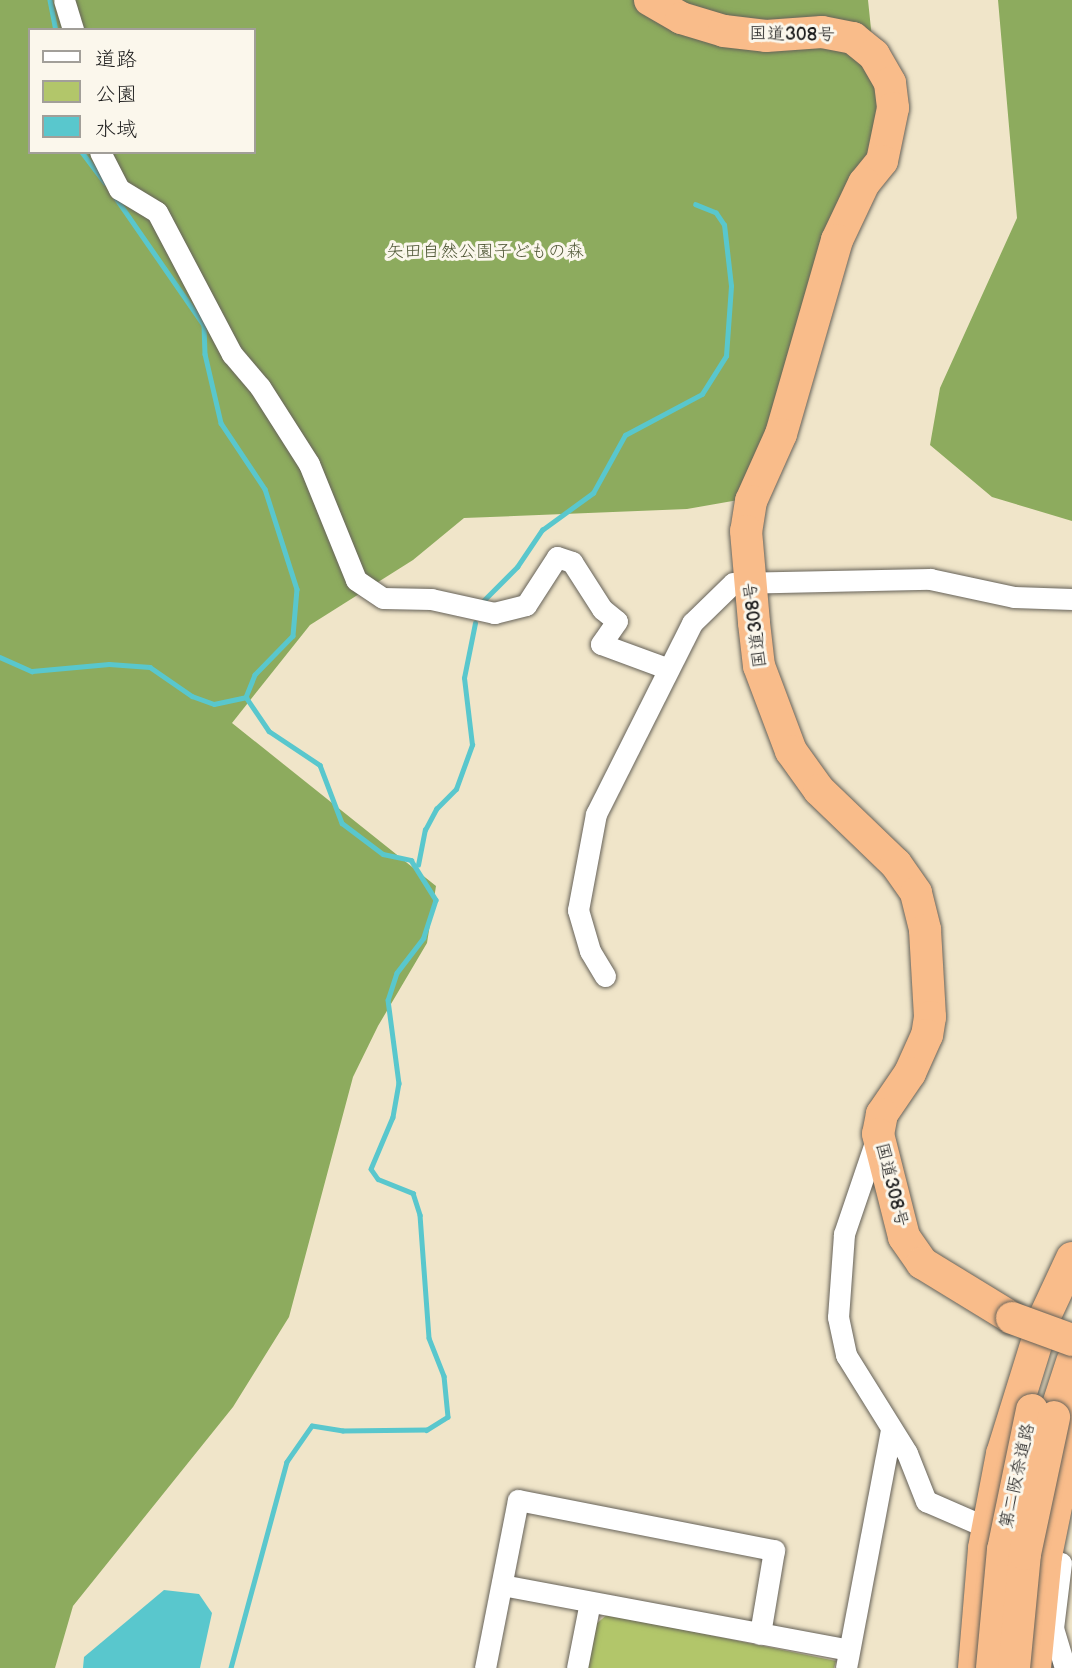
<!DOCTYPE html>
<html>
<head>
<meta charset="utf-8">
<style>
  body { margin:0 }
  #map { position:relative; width:1072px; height:1668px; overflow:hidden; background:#f0e5c9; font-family:"Balsamiq Sans","Klee One",sans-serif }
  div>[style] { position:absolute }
  .green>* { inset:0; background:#b2c66a }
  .forest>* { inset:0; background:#8dab5e }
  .water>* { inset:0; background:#59c7cd }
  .stream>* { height:4.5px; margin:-2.25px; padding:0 2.25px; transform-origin:2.25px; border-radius:2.25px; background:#59c7cd }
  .roads { filter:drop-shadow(0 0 2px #666259) drop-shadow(0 0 2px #666259) }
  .minor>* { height:21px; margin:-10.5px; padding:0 10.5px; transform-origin:10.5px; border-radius:10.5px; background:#fff }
  .highway>* { height:32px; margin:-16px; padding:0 16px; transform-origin:16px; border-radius:16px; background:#f9bc8a }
  .bridges { filter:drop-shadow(0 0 2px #666259) drop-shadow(0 0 2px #666259) }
  .highway-bridge>* { height:32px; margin:-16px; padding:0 16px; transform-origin:16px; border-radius:16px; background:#f9bc8a }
  span { translate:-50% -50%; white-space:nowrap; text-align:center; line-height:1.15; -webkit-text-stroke:6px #fbf7ec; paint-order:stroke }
  .street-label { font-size:18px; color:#1c1c1c }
  .park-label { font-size:18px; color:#505837 }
  .legend { position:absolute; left:28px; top:28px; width:228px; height:126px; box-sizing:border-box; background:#fbf7ec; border:2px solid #a29f99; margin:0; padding:9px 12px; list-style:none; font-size:21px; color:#1c1c1c }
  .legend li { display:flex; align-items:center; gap:14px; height:35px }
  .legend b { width:35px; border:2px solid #a29f99 }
</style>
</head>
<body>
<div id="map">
  <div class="green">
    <i style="clip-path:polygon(608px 1614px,836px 1661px,834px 1668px,587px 1668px,596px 1624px)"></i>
  </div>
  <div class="forest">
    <i style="clip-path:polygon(evenodd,0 0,868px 0,880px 116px,821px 327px,744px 499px,687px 509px,464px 518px,413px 560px,310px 625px,232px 723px,436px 886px,427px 943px,378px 1026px,353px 1077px,289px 1317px,233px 1407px,73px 1606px,55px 1668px,0 1668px,0 0,30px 30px,254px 30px,254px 152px,30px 152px,30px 30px)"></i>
    <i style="clip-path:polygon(998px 0,1072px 0,1072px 521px,992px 497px,930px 445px,940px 388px,1017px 218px)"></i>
  </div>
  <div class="water">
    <i style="clip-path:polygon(164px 1590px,199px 1594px,212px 1613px,200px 1668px,83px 1668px,84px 1657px)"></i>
  </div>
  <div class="stream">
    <i style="left:50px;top:0;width:31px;rotate:79deg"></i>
    <i style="left:82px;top:152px;width:38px;rotate:53deg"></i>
    <i style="left:116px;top:198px;width:155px;rotate:55.3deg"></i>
    <i style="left:204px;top:325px;width:29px;rotate:88deg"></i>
    <i style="left:205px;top:354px;width:71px;rotate:76.9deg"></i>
    <i style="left:221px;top:423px;width:79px;rotate:56.3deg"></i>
    <i style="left:265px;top:489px;width:105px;rotate:72.3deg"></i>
    <i style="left:297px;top:589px;width:47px;rotate:94.9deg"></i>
    <i style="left:293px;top:636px;width:54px;rotate:134.3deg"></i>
    <i style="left:255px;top:675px;width:24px;rotate:112deg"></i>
    <i style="left:246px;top:697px;width:41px;rotate:55.9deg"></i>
    <i style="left:269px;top:731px;width:61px;rotate:33.7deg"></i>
    <i style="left:320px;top:765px;width:62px;rotate:69.2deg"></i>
    <i style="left:342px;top:823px;width:51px;rotate:37.1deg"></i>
    <i style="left:383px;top:854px;width:29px;rotate:12deg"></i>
    <i style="left:411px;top:860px;width:47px;rotate:58deg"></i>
    <i style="left:436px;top:900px;width:40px;rotate:108deg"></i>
    <i style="left:424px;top:938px;width:44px;rotate:127.6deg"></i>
    <i style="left:397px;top:973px;width:28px;rotate:108deg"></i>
    <i style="left:388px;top:1000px;width:84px;rotate:82.5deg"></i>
    <i style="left:399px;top:1083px;width:35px;rotate:100deg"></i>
    <i style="left:393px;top:1117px;width:56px;rotate:112.9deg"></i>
    <i style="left:371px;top:1169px;width:12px;rotate:55deg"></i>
    <i style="left:378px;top:1179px;width:38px;rotate:22deg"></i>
    <i style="left:413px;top:1193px;width:23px;rotate:72deg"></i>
    <i style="left:420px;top:1215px;width:123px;rotate:85.8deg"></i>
    <i style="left:429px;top:1338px;width:41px;rotate:68.5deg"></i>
    <i style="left:444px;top:1376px;width:41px;rotate:84.4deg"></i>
    <i style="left:448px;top:1417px;width:25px;rotate:148deg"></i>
    <i style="left:427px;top:1430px;width:84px;rotate:179.3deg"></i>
    <i style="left:343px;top:1431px;width:31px;rotate:-171deg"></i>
    <i style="left:312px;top:1426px;width:44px;rotate:124.8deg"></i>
    <i style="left:287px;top:1462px;width:213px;rotate:105.2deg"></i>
    <i style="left:481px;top:603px;width:51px;rotate:-45deg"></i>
    <i style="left:517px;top:567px;width:45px;rotate:-56deg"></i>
    <i style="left:542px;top:530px;width:63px;rotate:-36deg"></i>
    <i style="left:593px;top:493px;width:66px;rotate:-61.1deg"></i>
    <i style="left:625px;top:435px;width:87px;rotate:-28deg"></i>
    <i style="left:702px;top:394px;width:45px;rotate:-57.7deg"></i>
    <i style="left:726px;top:356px;width:70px;rotate:-85.9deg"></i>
    <i style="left:731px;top:286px;width:61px;rotate:-96.5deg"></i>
    <i style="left:724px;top:225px;width:14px;rotate:-124deg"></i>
    <i style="left:716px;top:213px;width:22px;rotate:-158deg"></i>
    <i style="left:0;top:657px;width:35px;rotate:24deg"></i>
    <i style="left:32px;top:671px;width:77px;rotate:-5.2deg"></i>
    <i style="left:109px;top:664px;width:41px;rotate:4.2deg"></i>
    <i style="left:150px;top:667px;width:51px;rotate:34.6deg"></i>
    <i style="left:192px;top:696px;width:23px;rotate:20deg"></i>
    <i style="left:214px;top:704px;width:33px;rotate:-12deg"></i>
    <i style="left:418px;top:865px;width:36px;rotate:-79deg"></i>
    <i style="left:425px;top:830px;width:24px;rotate:-62deg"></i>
    <i style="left:436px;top:809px;width:28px;rotate:-45deg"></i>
    <i style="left:456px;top:789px;width:47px;rotate:-70deg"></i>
    <i style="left:472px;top:745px;width:67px;rotate:-96.8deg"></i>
    <i style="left:464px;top:678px;width:56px;rotate:-78.7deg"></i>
  </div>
  <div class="roads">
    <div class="minor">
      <i style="left:64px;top:0;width:31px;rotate:73deg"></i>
      <i style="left:100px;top:152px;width:42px;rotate:62.8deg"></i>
      <i style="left:119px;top:189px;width:44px;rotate:31.2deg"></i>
      <i style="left:157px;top:212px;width:161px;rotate:62.2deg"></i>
      <i style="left:232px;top:354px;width:43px;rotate:49.7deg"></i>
      <i style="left:260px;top:387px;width:91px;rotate:57.5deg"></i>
      <i style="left:309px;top:464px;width:125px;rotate:67.9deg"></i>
      <i style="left:356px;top:580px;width:32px;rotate:34deg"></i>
      <i style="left:383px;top:598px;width:48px;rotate:1.2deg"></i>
      <i style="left:431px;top:599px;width:65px;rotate:12.5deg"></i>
      <i style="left:494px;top:613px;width:33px;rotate:-14deg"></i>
      <i style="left:526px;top:605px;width:57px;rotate:-57.1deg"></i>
      <i style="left:557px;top:557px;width:16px;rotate:18deg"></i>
      <i style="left:572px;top:562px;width:56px;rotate:57.4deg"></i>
      <i style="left:602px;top:609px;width:19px;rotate:39deg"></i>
      <i style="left:617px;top:621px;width:28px;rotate:125deg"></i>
      <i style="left:601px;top:644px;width:72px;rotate:20.2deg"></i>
      <i style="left:605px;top:976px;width:29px;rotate:-121deg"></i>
      <i style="left:590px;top:951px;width:43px;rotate:-106.3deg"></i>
      <i style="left:578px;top:910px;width:98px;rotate:-79.4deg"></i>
      <i style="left:596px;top:814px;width:214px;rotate:-63.3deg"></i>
      <i style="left:692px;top:623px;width:57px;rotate:-44.3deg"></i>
      <i style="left:733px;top:583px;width:197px;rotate:-1.2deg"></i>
      <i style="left:930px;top:579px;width:86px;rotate:12.1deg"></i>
      <i style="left:1014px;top:597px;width:58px;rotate:2deg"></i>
      <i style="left:878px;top:1134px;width:106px;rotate:108.8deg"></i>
      <i style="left:844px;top:1234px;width:83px;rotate:94.1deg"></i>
      <i style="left:838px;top:1317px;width:39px;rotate:78deg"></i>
      <i style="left:846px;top:1355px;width:115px;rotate:58.1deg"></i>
      <i style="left:907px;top:1453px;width:52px;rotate:68.4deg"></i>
      <i style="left:926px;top:1501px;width:58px;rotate:23.5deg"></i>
      <i style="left:1061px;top:1563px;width:65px;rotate:97deg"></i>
      <i style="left:1053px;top:1628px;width:42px;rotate:73.3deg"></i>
      <i style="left:502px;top:1585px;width:353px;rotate:10.6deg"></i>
      <i style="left:485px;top:1668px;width:171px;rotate:-78.9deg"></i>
      <i style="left:518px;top:1500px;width:261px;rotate:11.1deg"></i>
      <i style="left:774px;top:1550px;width:85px;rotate:99.5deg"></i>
      <i style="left:577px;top:1668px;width:67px;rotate:-78.9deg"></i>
      <i style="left:846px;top:1668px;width:242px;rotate:-79.3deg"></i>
    </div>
    <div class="highway">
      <i style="left:650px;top:0;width:36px;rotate:30deg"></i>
      <i style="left:681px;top:18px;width:45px;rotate:16.8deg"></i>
      <i style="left:724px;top:31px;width:42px;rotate:6.8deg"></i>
      <i style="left:766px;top:36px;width:56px;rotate:-4.1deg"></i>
      <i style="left:822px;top:32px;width:32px;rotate:11deg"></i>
      <i style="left:853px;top:38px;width:27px;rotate:39deg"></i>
      <i style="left:874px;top:55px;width:32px;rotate:60deg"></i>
      <i style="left:890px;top:83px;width:25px;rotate:83deg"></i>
      <i style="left:893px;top:108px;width:54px;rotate:101.7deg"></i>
      <i style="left:882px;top:161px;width:28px;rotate:129deg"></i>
      <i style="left:864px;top:183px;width:63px;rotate:115.3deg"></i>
      <i style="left:837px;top:240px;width:202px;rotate:106.1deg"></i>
      <i style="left:781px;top:434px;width:73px;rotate:114.1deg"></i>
      <i style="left:751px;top:501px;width:30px;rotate:99deg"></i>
      <i style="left:746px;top:531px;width:92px;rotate:85deg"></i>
      <i style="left:754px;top:623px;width:43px;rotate:83.4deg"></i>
      <i style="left:759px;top:666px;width:91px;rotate:69.4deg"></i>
      <i style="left:791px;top:751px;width:48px;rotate:54.3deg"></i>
      <i style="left:819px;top:790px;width:107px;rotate:43.9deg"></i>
      <i style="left:896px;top:864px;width:35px;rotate:55deg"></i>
      <i style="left:916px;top:893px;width:38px;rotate:76deg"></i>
      <i style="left:925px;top:930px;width:87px;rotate:86.7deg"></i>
      <i style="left:930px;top:1017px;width:18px;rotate:99deg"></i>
      <i style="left:927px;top:1035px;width:42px;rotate:114.1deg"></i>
      <i style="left:910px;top:1073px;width:50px;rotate:124.3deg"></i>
      <i style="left:882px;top:1114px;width:20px;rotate:101deg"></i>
      <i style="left:878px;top:1134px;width:106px;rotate:75.8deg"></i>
      <i style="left:904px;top:1237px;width:32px;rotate:55deg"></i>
      <i style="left:922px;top:1263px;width:105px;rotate:31.4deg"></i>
      <i style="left:1054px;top:1417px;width:58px;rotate:-71.9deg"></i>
      <i style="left:974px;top:1668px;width:120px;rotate:-85.2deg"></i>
      <i style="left:984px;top:1548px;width:96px;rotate:-79.2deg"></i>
      <i style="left:1002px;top:1454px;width:145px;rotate:-72.7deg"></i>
      <i style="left:1045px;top:1316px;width:64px;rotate:-65deg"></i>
      <i style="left:1035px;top:1668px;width:113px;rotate:-84.4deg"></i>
      <i style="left:1046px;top:1556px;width:131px;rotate:-78.5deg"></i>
    </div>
  </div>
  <div class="bridges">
    <div class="highway-bridge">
      <i style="left:1012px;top:1318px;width:64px;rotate:20.1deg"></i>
      <i style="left:992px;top:1668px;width:119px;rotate:-84.7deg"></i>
      <i style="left:1003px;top:1550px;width:143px;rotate:-78.3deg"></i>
      <i style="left:1014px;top:1668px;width:115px;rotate:-84.5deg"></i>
      <i style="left:1025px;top:1554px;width:140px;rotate:-78deg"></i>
    </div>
  </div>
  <div class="street-label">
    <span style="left:792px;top:35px;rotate:1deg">国道308号</span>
    <span style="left:756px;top:625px;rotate:-97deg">国道308号</span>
    <span style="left:891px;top:1185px;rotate:76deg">国道308号</span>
    <span style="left:1018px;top:1476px;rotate:-78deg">第二阪奈道路</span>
  </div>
  <div class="park-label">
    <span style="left:485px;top:252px">矢田自然公園子どもの森</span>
  </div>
  <ul class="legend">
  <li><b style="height:9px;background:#fff"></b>道路</li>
  <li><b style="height:19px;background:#b2c66a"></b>公園</li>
  <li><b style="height:19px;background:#59c7cd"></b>水域</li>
  </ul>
</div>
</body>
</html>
